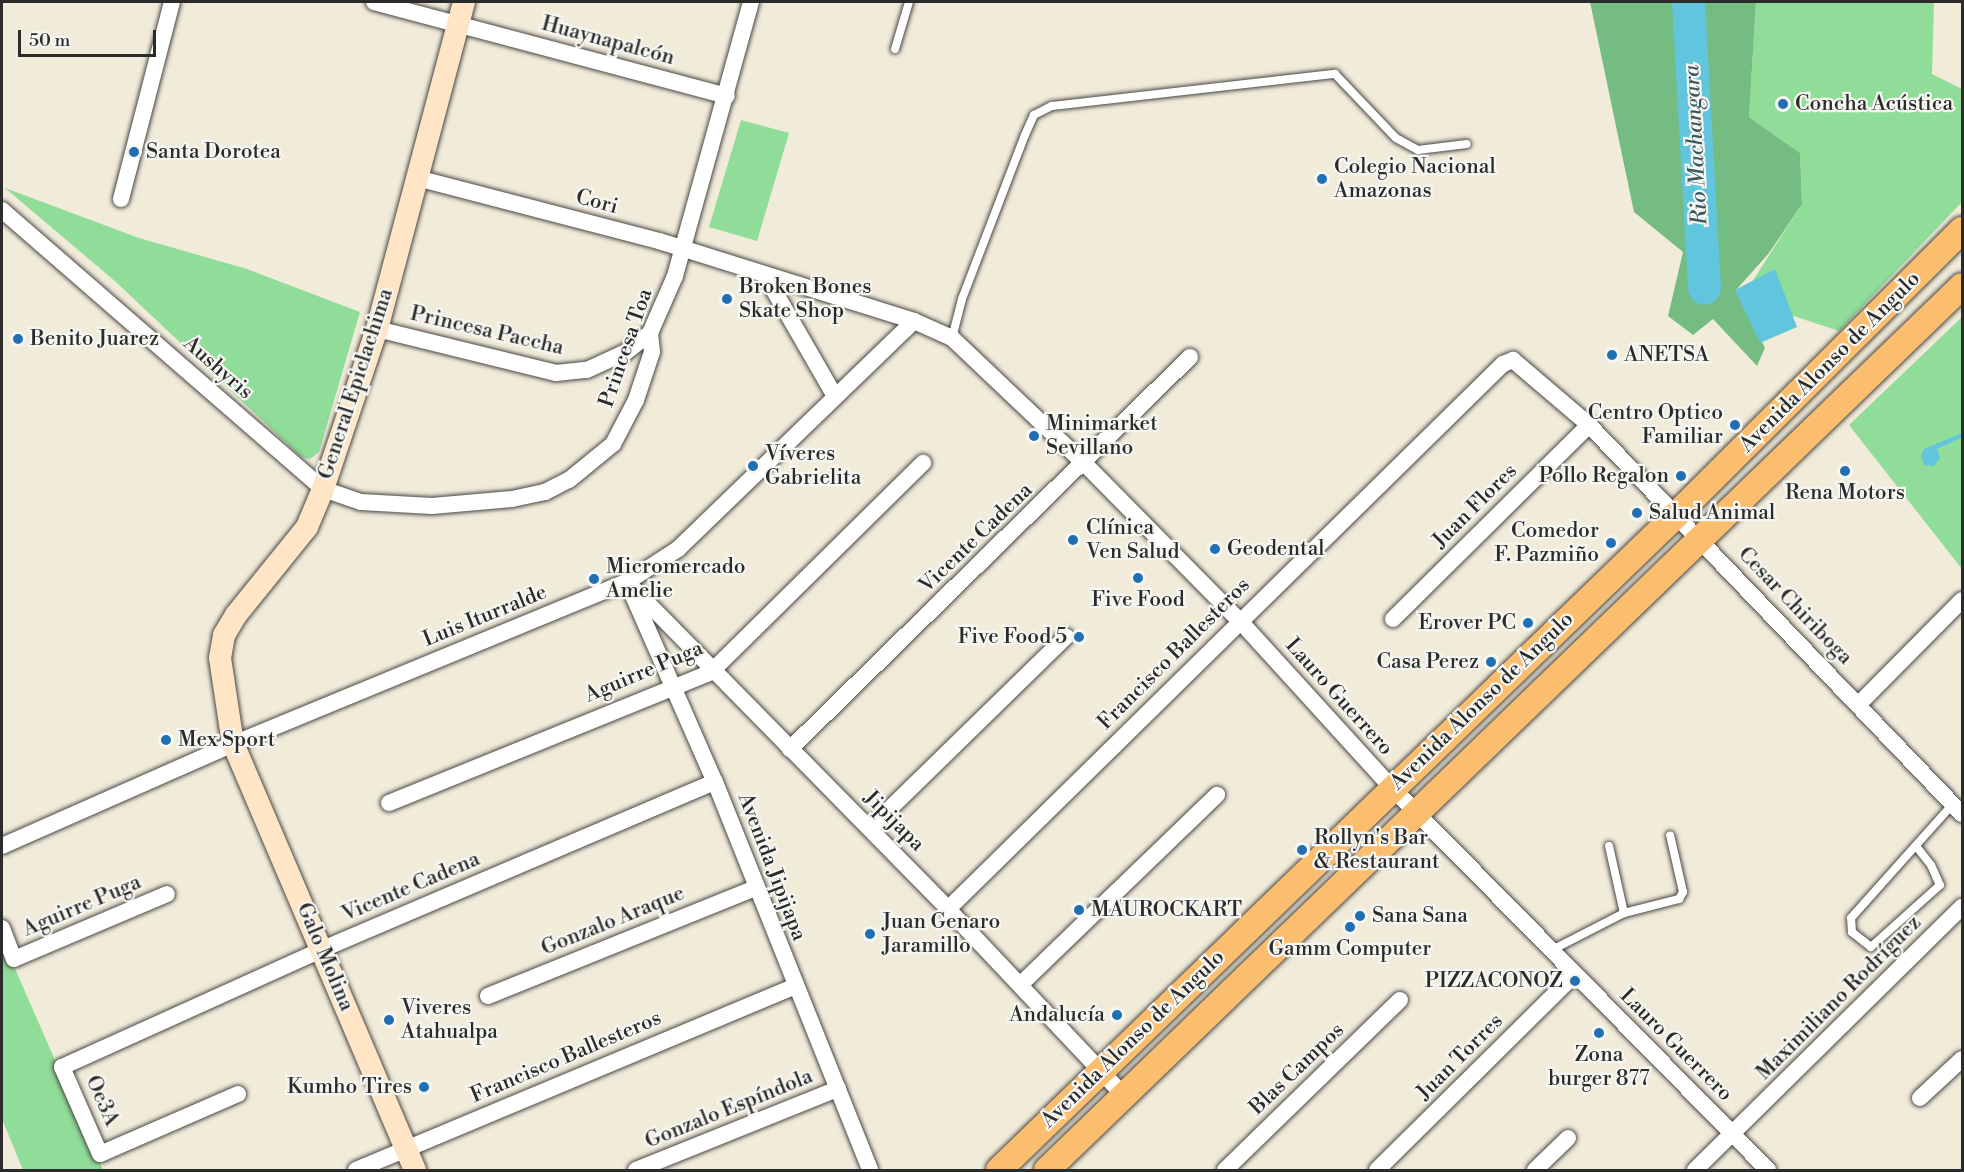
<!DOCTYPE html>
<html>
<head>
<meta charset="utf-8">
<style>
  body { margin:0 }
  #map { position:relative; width:1964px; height:1172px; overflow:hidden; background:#f1ebda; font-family:"Libre Bodoni",serif }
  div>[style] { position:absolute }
  .green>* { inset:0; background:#90dc99 }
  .forest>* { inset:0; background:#74bc81 }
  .water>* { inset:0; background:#61c5de }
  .river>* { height:33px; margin:-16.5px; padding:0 16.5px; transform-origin:16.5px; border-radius:16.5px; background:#61c5de }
  .roads { filter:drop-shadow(0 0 2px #494845) drop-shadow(0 0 2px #494845) }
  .lane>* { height:8px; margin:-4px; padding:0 4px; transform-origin:4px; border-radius:4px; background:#fff }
  .street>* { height:16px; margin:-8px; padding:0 8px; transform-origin:8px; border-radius:8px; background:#fff }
  .secondary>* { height:22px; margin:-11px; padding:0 11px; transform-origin:11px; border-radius:11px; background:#fde5c5 }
  .primary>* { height:26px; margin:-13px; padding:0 13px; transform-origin:13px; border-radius:13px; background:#fbbe6e }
  .dots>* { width:16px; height:16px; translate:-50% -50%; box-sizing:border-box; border:3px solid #f6f6f2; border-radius:50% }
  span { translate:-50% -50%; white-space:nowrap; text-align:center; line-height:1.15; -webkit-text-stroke:4.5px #f6f6f2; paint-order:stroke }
  .street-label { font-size:21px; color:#2b2b2b }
  .poi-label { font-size:21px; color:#2b2b2b }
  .left { translate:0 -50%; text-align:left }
  .right { translate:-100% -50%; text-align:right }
  .water-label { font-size:22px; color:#3b5961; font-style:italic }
  .frame { position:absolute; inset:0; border:3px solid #2b2b2b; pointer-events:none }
  .scale { position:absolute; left:18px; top:30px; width:138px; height:27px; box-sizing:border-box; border:3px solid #2b2b2b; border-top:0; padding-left:8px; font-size:18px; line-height:21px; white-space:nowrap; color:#2b2b2b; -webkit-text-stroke:4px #f6f6f2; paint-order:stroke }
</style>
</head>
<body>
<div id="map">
  <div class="green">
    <i style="clip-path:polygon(1756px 2px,1934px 2px,1932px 74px,1962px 89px,1962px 202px,1839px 331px,1741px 299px,1802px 204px,1800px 153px,1749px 117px)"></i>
    <i style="clip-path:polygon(741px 120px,789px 133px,757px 241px,709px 227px)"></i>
    <i style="clip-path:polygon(5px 188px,139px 238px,247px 269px,360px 312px,319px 452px,310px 459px,301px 457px,116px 282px)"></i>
    <i style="clip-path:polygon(1962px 317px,1962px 569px,1849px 425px)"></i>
    <i style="clip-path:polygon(2px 939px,103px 1170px,23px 1170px,2px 1119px)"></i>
  </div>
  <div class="forest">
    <i style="clip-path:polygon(1590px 2px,1756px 2px,1749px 117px,1800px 153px,1802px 204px,1769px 253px,1736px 290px,1765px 348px,1757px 366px,1713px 319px,1693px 335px,1668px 316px,1683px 252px,1634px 212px)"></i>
  </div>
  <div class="water">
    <i style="clip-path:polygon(1775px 269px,1797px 327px,1760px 343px,1735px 290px)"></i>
    <i style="clip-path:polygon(1962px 433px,1962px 437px,1937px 449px,1940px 458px,1934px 466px,1924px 465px,1921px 456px,1924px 449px)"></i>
  </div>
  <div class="river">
    <i style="left:1688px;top:2px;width:286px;rotate:86.8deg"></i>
  </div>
  <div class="roads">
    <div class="lane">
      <i style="left:895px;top:49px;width:49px;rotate:-73.4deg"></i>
      <i style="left:952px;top:338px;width:40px;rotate:-75.6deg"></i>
      <i style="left:962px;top:299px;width:176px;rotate:-69deg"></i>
      <i style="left:1025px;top:135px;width:22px;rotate:-66deg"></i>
      <i style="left:1034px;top:115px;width:20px;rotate:-27deg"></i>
      <i style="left:1052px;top:106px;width:285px;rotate:-6.5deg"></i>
      <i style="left:1335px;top:74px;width:88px;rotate:46.4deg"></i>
      <i style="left:1396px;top:138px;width:25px;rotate:29deg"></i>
      <i style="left:1418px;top:150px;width:49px;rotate:-7deg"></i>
      <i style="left:1609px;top:846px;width:69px;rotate:77.4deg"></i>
      <i style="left:1916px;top:846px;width:24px;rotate:52deg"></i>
      <i style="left:1931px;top:865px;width:22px;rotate:66deg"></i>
      <i style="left:1940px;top:885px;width:93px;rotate:138.1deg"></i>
      <i style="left:1871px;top:947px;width:24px;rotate:-142deg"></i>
      <i style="left:1852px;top:932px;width:14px;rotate:-94deg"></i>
      <i style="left:1851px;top:918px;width:153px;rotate:-48.2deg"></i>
      <i style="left:1552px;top:950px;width:81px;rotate:-27.2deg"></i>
      <i style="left:1624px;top:913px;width:57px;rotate:-14.3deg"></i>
      <i style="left:1679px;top:899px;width:8px;rotate:-60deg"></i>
      <i style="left:1683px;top:892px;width:58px;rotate:-102.8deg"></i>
    </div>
    <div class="street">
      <i style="left:374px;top:2px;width:365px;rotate:14.9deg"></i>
      <i style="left:417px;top:178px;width:250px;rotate:14.6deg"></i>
      <i style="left:659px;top:241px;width:267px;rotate:17.4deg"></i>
      <i style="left:914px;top:321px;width:42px;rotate:24.1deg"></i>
      <i style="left:952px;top:338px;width:183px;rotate:43.5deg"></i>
      <i style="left:1085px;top:464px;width:221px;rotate:45.4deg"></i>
      <i style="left:1240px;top:621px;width:226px;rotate:47.7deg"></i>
      <i style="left:1392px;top:788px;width:536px;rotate:45.45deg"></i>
      <i style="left:121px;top:199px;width:203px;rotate:-75.5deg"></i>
      <i style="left:2px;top:210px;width:425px;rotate:41deg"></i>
      <i style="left:323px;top:489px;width:40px;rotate:18.9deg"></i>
      <i style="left:361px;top:502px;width:71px;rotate:3.2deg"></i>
      <i style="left:432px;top:506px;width:80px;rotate:-5deg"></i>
      <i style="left:512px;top:499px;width:34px;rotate:-12deg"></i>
      <i style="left:545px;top:492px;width:27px;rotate:-27deg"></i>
      <i style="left:569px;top:480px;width:57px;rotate:-39.3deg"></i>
      <i style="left:613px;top:444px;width:50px;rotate:-62.4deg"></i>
      <i style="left:636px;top:400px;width:51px;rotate:-71.6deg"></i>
      <i style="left:652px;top:352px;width:19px;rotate:-96deg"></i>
      <i style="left:650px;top:333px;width:62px;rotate:-66.3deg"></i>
      <i style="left:675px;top:276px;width:284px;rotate:-74.5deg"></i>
      <i style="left:765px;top:275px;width:140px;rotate:60deg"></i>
      <i style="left:377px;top:329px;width:184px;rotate:13.8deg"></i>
      <i style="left:556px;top:373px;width:31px;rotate:-6deg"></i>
      <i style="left:587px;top:370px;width:43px;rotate:-24.8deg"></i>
      <i style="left:626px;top:352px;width:31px;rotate:-38deg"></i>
      <i style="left:627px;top:582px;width:458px;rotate:45.5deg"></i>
      <i style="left:948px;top:909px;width:257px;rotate:46.7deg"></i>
      <i style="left:631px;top:591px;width:209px;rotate:66.3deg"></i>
      <i style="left:715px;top:782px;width:418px;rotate:68.2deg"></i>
      <i style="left:1393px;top:619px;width:276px;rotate:-44.7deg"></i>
      <i style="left:1859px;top:704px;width:146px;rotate:-45.3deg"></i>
      <i style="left:790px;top:749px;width:560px;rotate:-44.42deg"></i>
      <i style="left:389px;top:803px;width:348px;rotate:-22.1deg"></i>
      <i style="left:711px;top:672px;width:298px;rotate:-44.6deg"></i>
      <i style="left:870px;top:828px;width:274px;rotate:-44.3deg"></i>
      <i style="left:2px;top:846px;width:253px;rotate:-23.8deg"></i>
      <i style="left:233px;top:744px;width:426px;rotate:-22.4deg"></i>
      <i style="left:627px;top:582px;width:61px;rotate:-32.9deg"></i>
      <i style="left:678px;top:549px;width:328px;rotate:-44deg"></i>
      <i style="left:948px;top:909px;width:778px;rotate:-44.48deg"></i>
      <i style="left:1503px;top:364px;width:11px;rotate:-22deg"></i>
      <i style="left:1513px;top:360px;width:100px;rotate:40.5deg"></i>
      <i style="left:1589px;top:425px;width:539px;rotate:46.2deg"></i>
      <i style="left:2px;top:928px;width:33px;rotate:69deg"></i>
      <i style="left:14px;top:959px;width:166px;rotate:-23deg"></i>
      <i style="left:1020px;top:985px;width:274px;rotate:-44deg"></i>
      <i style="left:488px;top:996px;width:288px;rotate:-22deg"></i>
      <i style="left:238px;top:1094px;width:150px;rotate:156.5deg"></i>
      <i style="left:100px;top:1154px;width:95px;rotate:-113.6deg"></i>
      <i style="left:62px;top:1067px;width:286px;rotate:-24.3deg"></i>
      <i style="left:323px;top:949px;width:426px;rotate:-23.1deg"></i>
      <i style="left:1920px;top:1098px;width:57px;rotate:-42.9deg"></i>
      <i style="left:356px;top:1170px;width:475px;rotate:-22.7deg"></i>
      <i style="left:636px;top:1170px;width:218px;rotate:-21.9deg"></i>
      <i style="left:1225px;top:1170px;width:244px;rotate:-44.2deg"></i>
      <i style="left:1377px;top:1170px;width:277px;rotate:-44.7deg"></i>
      <i style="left:1535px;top:1170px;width:46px;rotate:-44.1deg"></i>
      <i style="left:1695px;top:1170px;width:375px;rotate:-44.6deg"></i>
    </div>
    <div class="secondary">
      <i style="left:415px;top:1170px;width:463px;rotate:-113.1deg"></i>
      <i style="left:233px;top:744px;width:87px;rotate:-98.6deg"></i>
      <i style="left:220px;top:658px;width:23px;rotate:-80deg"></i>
      <i style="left:224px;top:635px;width:23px;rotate:-59deg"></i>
      <i style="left:236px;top:615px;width:113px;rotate:-51.1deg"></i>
      <i style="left:307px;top:527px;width:41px;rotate:-67.2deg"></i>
      <i style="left:323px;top:489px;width:169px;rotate:-71.4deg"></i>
      <i style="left:377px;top:329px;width:338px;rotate:-75.1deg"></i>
    </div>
    <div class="primary">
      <i style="left:999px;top:1170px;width:942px;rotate:-44.05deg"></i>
      <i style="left:1676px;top:515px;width:404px;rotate:-44.9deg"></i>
      <i style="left:1047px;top:1170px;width:1272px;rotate:-44.01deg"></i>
    </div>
  </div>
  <div class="dots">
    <i style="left:1783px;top:104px;background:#1f6fb2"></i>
    <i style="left:134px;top:152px;background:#1f6fb2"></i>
    <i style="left:1322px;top:179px;background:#1f6fb2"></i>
    <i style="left:727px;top:299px;background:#1f6fb2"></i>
    <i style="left:18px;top:339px;background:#1f6fb2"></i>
    <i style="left:1612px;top:355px;background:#1f6fb2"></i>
    <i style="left:1735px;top:425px;background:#1f6fb2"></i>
    <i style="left:1034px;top:436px;background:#1f6fb2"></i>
    <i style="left:753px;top:466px;background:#1f6fb2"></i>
    <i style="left:1845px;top:471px;background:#1f6fb2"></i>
    <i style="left:1681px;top:476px;background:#1f6fb2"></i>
    <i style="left:1637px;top:513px;background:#1f6fb2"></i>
    <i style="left:1073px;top:540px;background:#1f6fb2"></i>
    <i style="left:1611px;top:543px;background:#1f6fb2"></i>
    <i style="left:1215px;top:549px;background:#1f6fb2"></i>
    <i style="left:1138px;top:578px;background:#1f6fb2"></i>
    <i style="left:594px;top:579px;background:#1f6fb2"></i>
    <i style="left:1528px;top:623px;background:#1f6fb2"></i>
    <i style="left:1079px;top:637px;background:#1f6fb2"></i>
    <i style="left:1491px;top:662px;background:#1f6fb2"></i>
    <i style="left:166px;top:740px;background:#1f6fb2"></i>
    <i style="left:1302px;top:850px;background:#1f6fb2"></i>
    <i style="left:1079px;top:910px;background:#1f6fb2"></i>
    <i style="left:1360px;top:916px;background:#1f6fb2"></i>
    <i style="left:1350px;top:927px;background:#1f6fb2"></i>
    <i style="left:870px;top:934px;background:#1f6fb2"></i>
    <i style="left:1575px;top:981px;background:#1f6fb2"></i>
    <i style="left:1117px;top:1015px;background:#1f6fb2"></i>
    <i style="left:389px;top:1020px;background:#1f6fb2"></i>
    <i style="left:1599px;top:1033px;background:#1f6fb2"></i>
    <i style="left:424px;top:1087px;background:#1f6fb2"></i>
  </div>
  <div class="street-label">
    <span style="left:608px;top:41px;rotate:15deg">Huaynapalcón</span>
    <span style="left:597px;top:202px;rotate:15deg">Cori</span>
    <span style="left:487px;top:331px;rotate:13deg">Princesa Paccha</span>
    <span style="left:626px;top:348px;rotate:-71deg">Princesa Toa</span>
    <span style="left:1830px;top:362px;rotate:-45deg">Avenida Alonso de Angulo</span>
    <span style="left:218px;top:368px;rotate:41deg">Aushyris</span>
    <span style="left:356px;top:384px;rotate:-72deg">General Epiclachima</span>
    <span style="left:1475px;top:506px;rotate:-45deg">Juan Flores</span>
    <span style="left:976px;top:538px;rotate:-44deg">Vicente Cadena</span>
    <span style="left:1795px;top:606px;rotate:46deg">Cesar Chiriboga</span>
    <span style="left:485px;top:616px;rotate:-22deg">Luis Iturralde</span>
    <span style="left:1174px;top:654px;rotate:-45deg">Francisco Ballesteros</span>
    <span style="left:644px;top:672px;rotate:-23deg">Aguirre Puga</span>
    <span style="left:1339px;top:697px;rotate:48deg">Lauro Guerrero</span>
    <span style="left:1482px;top:701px;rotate:-44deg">Avenida Alonso de Angulo</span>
    <span style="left:894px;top:821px;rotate:45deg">Jipijapa</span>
    <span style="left:772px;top:867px;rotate:69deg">Avenida Jipijapa</span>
    <span style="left:411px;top:887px;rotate:-23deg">Vicente Cadena</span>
    <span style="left:82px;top:906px;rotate:-23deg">Aguirre Puga</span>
    <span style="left:613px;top:921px;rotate:-22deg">Gonzalo Araque</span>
    <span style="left:325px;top:957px;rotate:67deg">Galo Molina</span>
    <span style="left:1839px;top:998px;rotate:-45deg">Maximiliano Rodríguez</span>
    <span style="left:1133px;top:1039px;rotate:-44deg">Avenida Alonso de Angulo</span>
    <span style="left:1676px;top:1045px;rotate:45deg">Lauro Guerrero</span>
    <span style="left:566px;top:1057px;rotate:-23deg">Francisco Ballesteros</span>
    <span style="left:1460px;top:1057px;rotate:-45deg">Juan Torres</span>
    <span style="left:1297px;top:1069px;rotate:-44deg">Blas Campos</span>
    <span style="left:102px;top:1101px;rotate:66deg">Oe3A</span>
    <span style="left:729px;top:1109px;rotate:-22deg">Gonzalo Espíndola</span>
  </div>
  <div class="poi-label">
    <span class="left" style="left:1795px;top:104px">Concha Acústica</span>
    <span class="left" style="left:146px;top:152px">Santa Dorotea</span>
    <span class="left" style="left:1334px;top:179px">Colegio Nacional<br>Amazonas</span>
    <span class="left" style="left:739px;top:299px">Broken Bones<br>Skate Shop</span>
    <span class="left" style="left:30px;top:339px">Benito Juarez</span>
    <span class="left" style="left:1624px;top:355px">ANETSA</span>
    <span class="right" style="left:1723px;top:425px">Centro Optico<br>Familiar</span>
    <span class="left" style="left:1046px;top:436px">Minimarket<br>Sevillano</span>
    <span class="left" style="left:765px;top:466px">Víveres<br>Gabrielita</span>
    <span class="right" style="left:1669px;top:476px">Pollo Regalon</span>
    <span style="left:1845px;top:493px">Rena Motors</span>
    <span class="left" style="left:1649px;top:513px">Salud Animal</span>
    <span class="left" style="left:1086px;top:540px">Clínica<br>Ven Salud</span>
    <span class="right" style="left:1599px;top:543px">Comedor<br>F. Pazmiño</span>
    <span class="left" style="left:1227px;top:549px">Geodental</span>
    <span class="left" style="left:606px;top:579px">Micromercado<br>Amelie</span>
    <span style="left:1138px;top:600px">Five Food</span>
    <span class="right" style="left:1516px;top:623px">Erover PC</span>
    <span class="right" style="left:1067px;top:637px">Five Food 5</span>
    <span class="right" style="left:1479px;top:662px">Casa Perez</span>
    <span class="left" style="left:178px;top:740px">Mex Sport</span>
    <span class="left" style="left:1314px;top:850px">Rollyn's Bar<br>&amp; Restaurant</span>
    <span class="left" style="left:1091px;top:910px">MAUROCKART</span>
    <span class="left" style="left:1372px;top:916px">Sana Sana</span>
    <span class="left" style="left:882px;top:934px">Juan Genaro<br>Jaramillo</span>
    <span style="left:1350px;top:949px">Gamm Computer</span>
    <span class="right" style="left:1563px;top:981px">PIZZACONOZ</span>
    <span class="left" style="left:401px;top:1020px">Viveres<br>Atahualpa</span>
    <span class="right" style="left:1105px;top:1015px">Andalucía</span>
    <span style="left:1599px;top:1067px">Zona<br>burger 877</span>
    <span class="right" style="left:412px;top:1087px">Kumho Tires</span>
  </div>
  <div class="water-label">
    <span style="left:1696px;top:145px;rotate:-93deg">Rio Machangara</span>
  </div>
  <div class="frame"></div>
  <div class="scale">50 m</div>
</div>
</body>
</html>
